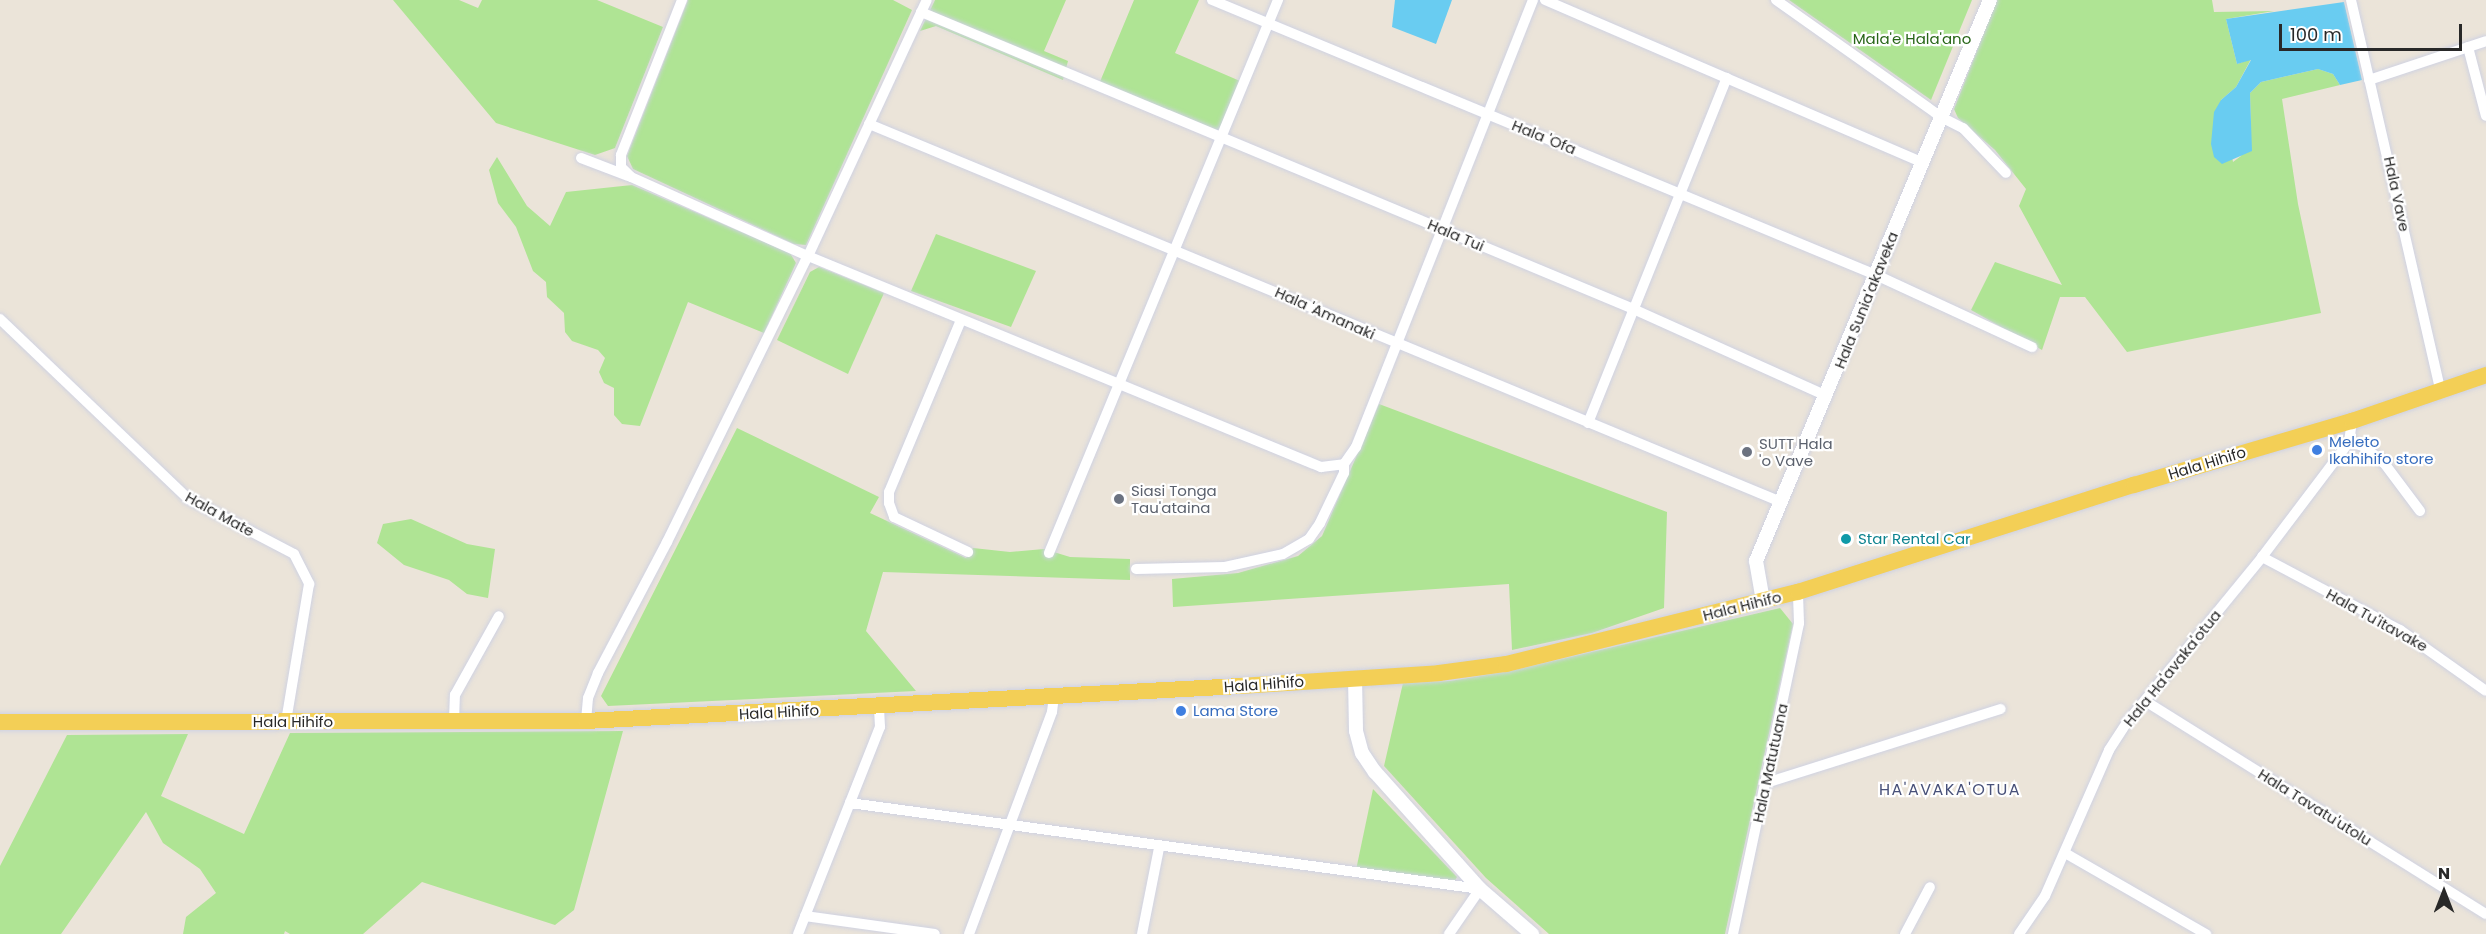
<!DOCTYPE html>
<html>
<head>
<meta charset="utf-8">
<style>
  body { margin:0 }
  #map { position:relative; width:2486px; height:934px; overflow:hidden; background:#ebe4d9; font-family:Poppins,sans-serif }
  div>[style] { position:absolute }
  .green>* { inset:0; background:#afe494 }
  .water>* { inset:0; background:#69ccf1 }
  .roads { filter:drop-shadow(0 0 2px #cfd2e2) drop-shadow(0 0 2px #cfd2e2) }
  .street>* { height:10px; margin:-5px; padding:0 5px; transform-origin:5px; border-radius:5px; background:#fff }
  .secondary>* { height:14px; margin:-7px; padding:0 7px; transform-origin:7px; border-radius:7px; background:#fff }
  .primary>* { height:16px; margin:-8px; padding:0 8px; transform-origin:8px; border-radius:8px; background:#f3cf56 }
  .dots>* { width:16px; height:16px; translate:-50% -50%; box-sizing:border-box; border:3px solid #fff; border-radius:50% }
  span { translate:-50% -50%; white-space:nowrap; text-align:center; line-height:1.15; -webkit-text-stroke:4.5px #fff; paint-order:stroke }
  .park-label { font-size:15px; color:#286618 }
  .street-label { font-size:15px; color:#282828 }
  .shop-label { font-size:15px; color:#366cbe }
  .left { translate:0 -50%; text-align:left }
  .worship-label { font-size:15px; color:#5b616d }
  .culture-label { font-size:15px; color:#0d838f }
  .neighbourhood-label { font-size:16px; color:#485179; letter-spacing:1.5px }
  .north { position:absolute; left:2414px; top:862px; width:60px; height:60px; -webkit-text-stroke:4px #fff; paint-order:stroke; rotate:0deg; font-size:16px; font-weight:700; line-height:24px; text-align:center; color:#282828 }
  .north::after { content:''; display:block; margin:auto; width:21px; height:27px; background:#282828; clip-path:polygon(50% 0,100% 100%,50% 72%,0 100%) }
  .scale { position:absolute; left:2279px; top:24px; width:183px; height:27px; box-sizing:border-box; border:3px solid #282828; border-top:0; padding-left:8px; font-size:18px; line-height:21px; white-space:nowrap; color:#282828; -webkit-text-stroke:4px #fff; paint-order:stroke }
</style>
</head>
<body>
<div id="map">
  <div class="green">
    <i style="clip-path:polygon(393px 0,459px 0,478px 8px,482px 0,597px 0,663px 27px,615px 148px,595px 155px,496px 123px)"></i>
    <i style="clip-path:polygon(688px 0,893px 0,912px 10px,806px 245px,794px 244px,633px 169px,627px 156px)"></i>
    <i style="clip-path:polygon(935px 0,1066px 0,1044px 51px,1068px 61px,1063px 80px,936px 26px,920px 31px)"></i>
    <i style="clip-path:polygon(1134px 0,1199px 0,1175px 53px,1240px 81px,1221px 129px,1213px 131px,1099px 84px)"></i>
    <i style="clip-path:polygon(1789px 0,1972px 0,1931px 100px)"></i>
    <i style="clip-path:polygon(1997px 0,2212px 0,2214px 12px,2274px 11px,2226px 19px,2237px 64px,2251px 59px,2236px 87px,2221px 100px,2233px 162px,2241px 156px,2251px 130px,2250px 93px,2261px 82px,2318px 69px,2333px 74px,2340px 85px,2282px 99px,2298px 204px,2321px 313px,2127px 352px,2085px 297px,2060px 297px,2042px 350px,1971px 310px,1995px 262px,2062px 285px,2019px 206px,2026px 189px,1995px 150px,1958px 118px,1954px 109px)"></i>
    <i style="clip-path:polygon(497px 157px,527px 206px,550px 226px,566px 192px,632px 185px,790px 253px,796px 263px,764px 333px,688px 302px,640px 426px,622px 424px,614px 415px,614px 388px,604px 383px,599px 372px,605px 358px,598px 350px,572px 341px,565px 332px,564px 313px,547px 297px,546px 282px,533px 271px,516px 227px,498px 203px,489px 170px)"></i>
    <i style="clip-path:polygon(936px 234px,1036px 271px,1011px 327px,911px 291px)"></i>
    <i style="clip-path:polygon(819px 267px,884px 293px,848px 374px,777px 340px,810px 272px)"></i>
    <i style="clip-path:polygon(1379px 404px,1667px 512px,1664px 608px,1592px 633px,1512px 650px,1509px 584px,1173px 607px,1172px 579px,1238px 573px,1298px 556px,1322px 536px)"></i>
    <i style="clip-path:polygon(737px 428px,879px 497px,870px 513px,966px 558px,973px 548px,1010px 552px,1044px 549px,1070px 557px,1130px 559px,1130px 580px,883px 572px,866px 631px,916px 691px,608px 706px,601px 696px)"></i>
    <i style="clip-path:polygon(411px 519px,467px 544px,495px 549px,488px 598px,467px 594px,449px 580px,404px 565px,377px 543px,383px 524px)"></i>
    <i style="clip-path:polygon(1780px 608px,1793px 624px,1725px 934px,1549px 934px,1486px 878px,1384px 766px,1403px 683px,1450px 681px,1510px 671px)"></i>
    <i style="clip-path:polygon(623px 731px,574px 910px,555px 925px,422px 882px,363px 934px,290px 934px,285px 931px,284px 934px,183px 934px,186px 917px,216px 893px,200px 869px,163px 843px,146px 812px,61px 934px,0 934px,0 866px,67px 735px,188px 734px,161px 796px,244px 834px,290px 733px)"></i>
    <i style="clip-path:polygon(1373px 789px,1457px 877px,1453px 884px,1356px 870px)"></i>
  </div>
  <div class="water">
    <i style="clip-path:polygon(1395px 0,1452px 0,1436px 44px,1392px 27px)"></i>
    <i style="clip-path:polygon(2344px 2px,2362px 80px,2340px 85px,2333px 74px,2318px 69px,2261px 82px,2250px 93px,2252px 151px,2222px 164px,2214px 157px,2211px 144px,2214px 112px,2221px 100px,2236px 87px,2251px 60px,2237px 64px,2226px 19px)"></i>
  </div>
  <div class="roads">
    <div class="street">
      <i style="left:682px;top:0;width:167px;rotate:111.5deg"></i>
      <i style="left:621px;top:155px;width:12px;rotate:90deg"></i>
      <i style="left:621px;top:167px;width:14px;rotate:45deg"></i>
      <i style="left:631px;top:177px;width:194px;rotate:24.1deg"></i>
      <i style="left:808px;top:256px;width:555px;rotate:22.36deg"></i>
      <i style="left:1321px;top:467px;width:23px;rotate:-7deg"></i>
      <i style="left:1344px;top:464px;width:21px;rotate:-55deg"></i>
      <i style="left:1356px;top:447px;width:481px;rotate:-68.4deg"></i>
      <i style="left:1212px;top:0;width:719px;rotate:22.5deg"></i>
      <i style="left:1876px;top:275px;width:172px;rotate:24.8deg"></i>
      <i style="left:1545px;top:0;width:410px;rotate:23.3deg"></i>
      <i style="left:1776px;top:0;width:202px;rotate:35.3deg"></i>
      <i style="left:1941px;top:117px;width:25px;rotate:27deg"></i>
      <i style="left:1963px;top:128px;width:62px;rotate:46.3deg"></i>
      <i style="left:2351px;top:0;width:399px;rotate:77.1deg"></i>
      <i style="left:921px;top:12px;width:769px;rotate:22.63deg"></i>
      <i style="left:1631px;top:308px;width:215px;rotate:24.2deg"></i>
      <i style="left:2468px;top:47px;width:71px;rotate:75.4deg"></i>
      <i style="left:2369px;top:80px;width:123px;rotate:-18.4deg"></i>
      <i style="left:869px;top:124px;width:987px;rotate:22.51deg"></i>
      <i style="left:581px;top:158px;width:50px;rotate:21deg"></i>
      <i style="left:0;top:319px;width:259px;rotate:43.7deg"></i>
      <i style="left:187px;top:498px;width:121px;rotate:27.6deg"></i>
      <i style="left:294px;top:554px;width:34px;rotate:63deg"></i>
      <i style="left:309px;top:584px;width:140px;rotate:99.5deg"></i>
      <i style="left:961px;top:320px;width:186px;rotate:112.7deg"></i>
      <i style="left:889px;top:492px;width:11px;rotate:90deg"></i>
      <i style="left:889px;top:503px;width:15px;rotate:70deg"></i>
      <i style="left:894px;top:517px;width:82px;rotate:25.3deg"></i>
      <i style="left:1588px;top:423px;width:372px;rotate:-68.1deg"></i>
      <i style="left:2349px;top:442px;width:15px;rotate:16deg"></i>
      <i style="left:2363px;top:446px;width:27px;rotate:39deg"></i>
      <i style="left:2384px;top:463px;width:60px;rotate:53.1deg"></i>
      <i style="left:1049px;top:553px;width:599px;rotate:-67.51deg"></i>
      <i style="left:2262px;top:557px;width:156px;rotate:27.9deg"></i>
      <i style="left:2400px;top:630px;width:105px;rotate:35.3deg"></i>
      <i style="left:1136px;top:569px;width:89px;rotate:-1.3deg"></i>
      <i style="left:1225px;top:567px;width:59px;rotate:-12.6deg"></i>
      <i style="left:1283px;top:554px;width:30px;rotate:-30deg"></i>
      <i style="left:1309px;top:539px;width:19px;rotate:-55deg"></i>
      <i style="left:1320px;top:523px;width:55px;rotate:-64.4deg"></i>
      <i style="left:1344px;top:473px;width:9px;rotate:-90deg"></i>
      <i style="left:2145px;top:701px;width:402px;rotate:32deg"></i>
      <i style="left:454px;top:721px;width:26px;rotate:-88deg"></i>
      <i style="left:455px;top:695px;width:90px;rotate:-60.9deg"></i>
      <i style="left:586px;top:721px;width:23px;rotate:-85deg"></i>
      <i style="left:588px;top:698px;width:27px;rotate:-68deg"></i>
      <i style="left:598px;top:673px;width:148px;rotate:-62.2deg"></i>
      <i style="left:667px;top:542px;width:319px;rotate:-63.8deg"></i>
      <i style="left:808px;top:256px;width:282px;rotate:-65.1deg"></i>
      <i style="left:1766px;top:783px;width:246px;rotate:-17.5deg"></i>
      <i style="left:850px;top:803px;width:636px;rotate:7.77deg"></i>
      <i style="left:1480px;top:889px;width:55px;rotate:124.6deg"></i>
      <i style="left:2065px;top:853px;width:163px;rotate:29.9deg"></i>
      <i style="left:805px;top:916px;width:131px;rotate:7.9deg"></i>
      <i style="left:798px;top:934px;width:223px;rotate:-68.4deg"></i>
      <i style="left:880px;top:727px;width:20px;rotate:-93deg"></i>
      <i style="left:969px;top:934px;width:237px;rotate:-69.5deg"></i>
      <i style="left:1052px;top:712px;width:16px;rotate:-83deg"></i>
      <i style="left:1142px;top:934px;width:88px;rotate:-78.8deg"></i>
      <i style="left:1733px;top:934px;width:318px;rotate:-78deg"></i>
      <i style="left:1799px;top:623px;width:31px;rotate:-92deg"></i>
      <i style="left:1905px;top:934px;width:53px;rotate:-62deg"></i>
      <i style="left:2019px;top:934px;width:46px;rotate:-55.6deg"></i>
      <i style="left:2045px;top:896px;width:159px;rotate:-66.3deg"></i>
      <i style="left:2109px;top:750px;width:35px;rotate:-57deg"></i>
      <i style="left:2128px;top:721px;width:212px;rotate:-50.7deg"></i>
      <i style="left:2262px;top:557px;width:144px;rotate:-52.9deg"></i>
      <i style="left:2349px;top:442px;width:21px;rotate:-82deg"></i>
    </div>
    <div class="secondary">
      <i style="left:1763px;top:601px;width:41px;rotate:-99.9deg"></i>
      <i style="left:1756px;top:561px;width:608px;rotate:-67.36deg"></i>
      <i style="left:1355px;top:678px;width:53px;rotate:88.9deg"></i>
      <i style="left:1356px;top:731px;width:23px;rotate:75deg"></i>
      <i style="left:1362px;top:753px;width:23px;rotate:56deg"></i>
      <i style="left:1375px;top:772px;width:157px;rotate:48.1deg"></i>
      <i style="left:1480px;top:889px;width:69px;rotate:40.9deg"></i>
    </div>
    <div class="primary">
      <i style="left:0;top:722px;width:586px;rotate:-0.1deg"></i>
      <i style="left:586px;top:721px;width:655px;rotate:-3.06deg"></i>
      <i style="left:1240px;top:686px;width:199px;rotate:-3.7deg"></i>
      <i style="left:1439px;top:673px;width:68px;rotate:-7.7deg"></i>
      <i style="left:1506px;top:664px;width:301px;rotate:-13.9deg"></i>
      <i style="left:1798px;top:592px;width:353px;rotate:-17.7deg"></i>
      <i style="left:2134px;top:485px;width:227px;rotate:-16.4deg"></i>
      <i style="left:2352px;top:421px;width:142px;rotate:-18.9deg"></i>
    </div>
  </div>
  <div class="dots">
    <i style="left:2317px;top:450px;background:#3f7fe0"></i>
    <i style="left:1747px;top:452px;background:#6b7280"></i>
    <i style="left:1119px;top:499px;background:#6b7280"></i>
    <i style="left:1846px;top:539px;background:#0f9aa8"></i>
    <i style="left:1181px;top:711px;background:#3f7fe0"></i>
  </div>
  <div class="park-label">
    <span style="left:1912px;top:39px">Mala'e Hala'ano</span>
  </div>
  <div class="street-label">
    <span style="left:1544px;top:137px;rotate:22deg">Hala 'Ofa</span>
    <span style="left:2397px;top:194px;rotate:78deg">Hala Vave</span>
    <span style="left:1456px;top:235px;rotate:23deg">Hala Tui</span>
    <span style="left:1866px;top:300px;rotate:-68deg">Hala Sunia'akaveka</span>
    <span style="left:1325px;top:313px;rotate:24deg">Hala 'Amanaki</span>
    <span style="left:2207px;top:463px;rotate:-17deg">Hala Hihifo</span>
    <span style="left:220px;top:514px;rotate:29deg">Hala Mate</span>
    <span style="left:1742px;top:606px;rotate:-14deg">Hala Hihifo</span>
    <span style="left:2377px;top:620px;rotate:29deg">Hala Tu'itavake</span>
    <span style="left:2172px;top:668px;rotate:-51deg">Hala Ha'avaka'otua</span>
    <span style="left:1264px;top:684px;rotate:-4deg">Hala Hihifo</span>
    <span style="left:779px;top:712px;rotate:-3deg">Hala Hihifo</span>
    <span style="left:293px;top:722px">Hala Hihifo</span>
    <span style="left:1770px;top:763px;rotate:-78deg">Hala Matutuana</span>
    <span style="left:2315px;top:807px;rotate:32deg">Hala Tavatu'utolu</span>
  </div>
  <div class="shop-label">
    <span class="left" style="left:2329px;top:450px">Meleto<br>Ikahihifo store</span>
    <span class="left" style="left:1193px;top:711px">Lama Store</span>
  </div>
  <div class="worship-label">
    <span class="left" style="left:1759px;top:452px">SUTT Hala<br>'o Vave</span>
    <span class="left" style="left:1131px;top:499px">Siasi Tonga<br>Tau'ataina</span>
  </div>
  <div class="culture-label">
    <span class="left" style="left:1858px;top:539px">Star Rental Car</span>
  </div>
  <div class="neighbourhood-label">
    <span style="left:1950px;top:790px">HA'AVAKA'OTUA</span>
  </div>
  <div class="north">N</div>
  <div class="scale">100 m</div>
</div>
</body>
</html>
